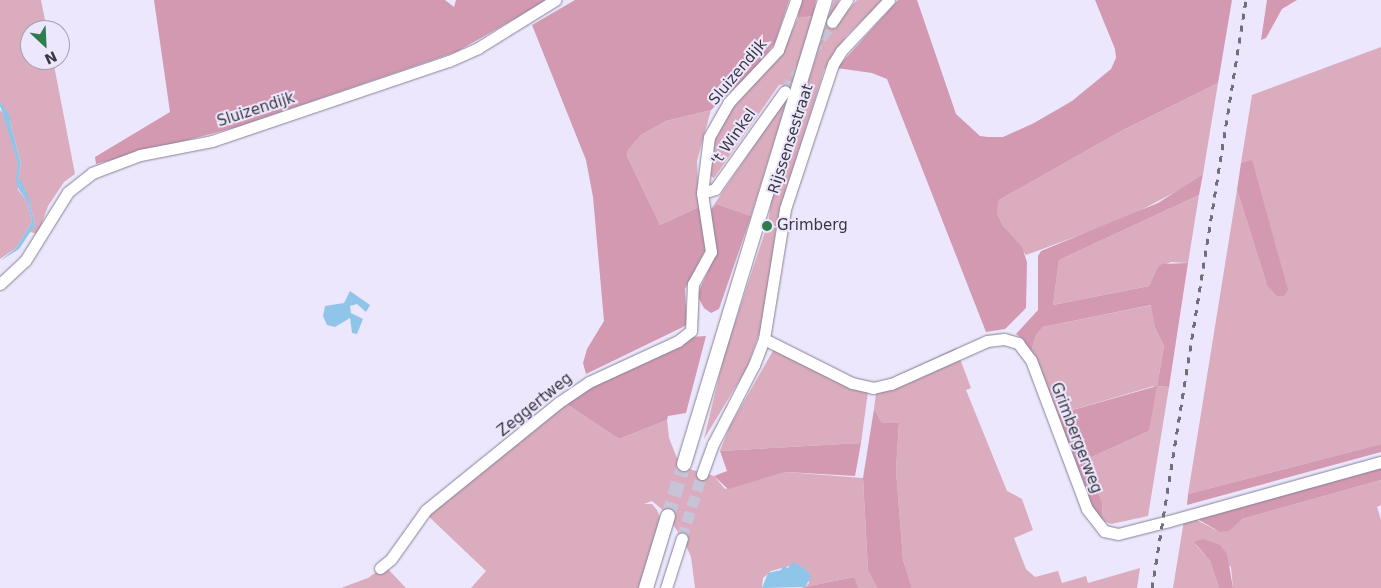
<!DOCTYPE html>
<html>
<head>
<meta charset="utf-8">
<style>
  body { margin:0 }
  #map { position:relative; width:1381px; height:588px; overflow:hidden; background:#ece7fc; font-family:"DejaVu Sans",sans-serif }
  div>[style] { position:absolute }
  .green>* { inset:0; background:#daacbe }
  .forest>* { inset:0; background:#d399b1 }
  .water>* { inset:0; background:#90c5ea }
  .stream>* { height:3px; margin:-1.5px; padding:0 1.5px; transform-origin:1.5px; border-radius:1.5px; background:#90c5ea }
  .minor-tunnel>* { height:11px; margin-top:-5.5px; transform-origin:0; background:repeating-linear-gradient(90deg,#c8c4d7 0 11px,transparent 0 16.5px) }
  .major-tunnel>* { height:14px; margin-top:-7px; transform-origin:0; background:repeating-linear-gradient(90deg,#c8c4d7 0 14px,transparent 0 21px) }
  .roads { filter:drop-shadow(0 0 1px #868198) drop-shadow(0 0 1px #868198) }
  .minor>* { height:11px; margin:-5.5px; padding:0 5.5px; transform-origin:5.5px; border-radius:5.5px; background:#fff }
  .major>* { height:14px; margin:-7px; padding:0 7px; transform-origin:7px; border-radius:7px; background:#fff }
  .rail>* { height:3px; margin-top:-1.5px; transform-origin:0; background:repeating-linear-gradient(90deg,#726f7c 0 6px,transparent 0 12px) }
  .dots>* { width:14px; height:14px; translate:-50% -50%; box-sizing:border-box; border:2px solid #ece7fc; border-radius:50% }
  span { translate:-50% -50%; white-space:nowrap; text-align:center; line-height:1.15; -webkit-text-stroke:4px #ece7fc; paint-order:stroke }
  .street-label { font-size:15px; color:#393741 }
  .poi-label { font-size:15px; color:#393741 }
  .left { translate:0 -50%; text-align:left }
  .north { position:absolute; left:20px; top:20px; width:50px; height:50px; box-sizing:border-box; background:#ece7fc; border:1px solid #a4a1b1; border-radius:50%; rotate:155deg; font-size:14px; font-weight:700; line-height:20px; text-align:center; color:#393741 }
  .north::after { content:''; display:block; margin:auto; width:18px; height:22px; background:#2e7d4e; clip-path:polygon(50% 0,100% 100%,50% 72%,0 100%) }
</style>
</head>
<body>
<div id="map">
  <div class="green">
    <i style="clip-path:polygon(0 0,41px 0,47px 30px,30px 30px,30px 60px,53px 60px,75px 174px,64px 182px,48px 206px,38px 234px,30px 232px,35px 225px,29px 200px,18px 182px,21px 164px,8px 114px,0 105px)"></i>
    <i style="clip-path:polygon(834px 0,839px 0,830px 23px,832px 29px,857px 0,884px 0,847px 35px,824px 70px,776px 226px,768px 224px,772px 195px)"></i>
    <i style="clip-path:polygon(813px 16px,751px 216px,717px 204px,711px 209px,782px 105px,786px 84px,779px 85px,714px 178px,707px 174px,712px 145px,724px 118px,781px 54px,798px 18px)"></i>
    <i style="clip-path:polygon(1381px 47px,1381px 444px,1188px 494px,1237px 190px,1267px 285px,1252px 161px,1241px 163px,1252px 95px)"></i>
    <i style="clip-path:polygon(1218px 83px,1203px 174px,1177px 191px,1126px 218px,1026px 255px,1003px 226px,997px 213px,999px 200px,1123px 130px)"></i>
    <i style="clip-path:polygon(0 110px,6px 117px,19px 164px,18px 190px,27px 201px,32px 222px,16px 248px,0 259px)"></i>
    <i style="clip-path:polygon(711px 110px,697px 161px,699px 207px,660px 225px,627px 156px,628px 150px,641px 135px,666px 121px)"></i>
    <i style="clip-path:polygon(1199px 195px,1188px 263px,1171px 262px,1157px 268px,1149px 286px,1053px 305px,1059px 260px)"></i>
    <i style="clip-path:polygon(767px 226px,776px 228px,764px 320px,747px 368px,704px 439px,724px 356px)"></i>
    <i style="clip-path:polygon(1152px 305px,1155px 328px,1164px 346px,1157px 386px,1169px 387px,1148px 516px,1111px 524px,1103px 521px,1102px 502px,1085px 460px,1149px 431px,1154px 386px,1055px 415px,1030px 355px,1036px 335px,1043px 327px)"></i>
    <i style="clip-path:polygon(956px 348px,971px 388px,966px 390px,1007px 491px,1022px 499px,1033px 530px,1014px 538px,1026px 569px,1035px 577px,1058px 571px,1062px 583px,1086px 576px,1088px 583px,1140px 568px,1137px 588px,912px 588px,903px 560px,896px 470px,899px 424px,882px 423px,874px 409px,877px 385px)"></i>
    <i style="clip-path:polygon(774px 349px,869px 384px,861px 443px,720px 451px,730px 426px)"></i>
    <i style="clip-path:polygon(565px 403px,619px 439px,667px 420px,669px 438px,677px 458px,689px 469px,714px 476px,725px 489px,786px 472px,863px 478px,868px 571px,877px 588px,856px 588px,854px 577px,805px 587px,809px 583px,807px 570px,793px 565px,771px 571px,763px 578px,762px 588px,695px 588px,691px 557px,684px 541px,664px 511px,652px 501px,644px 504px,652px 504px,657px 510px,663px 525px,640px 588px,471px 588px,486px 571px,425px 513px)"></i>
    <i style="clip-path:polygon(1381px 480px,1381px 505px,1377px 507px,1381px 520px,1381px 588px,1233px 588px,1231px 567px,1195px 544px,1210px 561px,1219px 588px,1173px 588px,1185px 514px,1216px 530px,1242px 519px)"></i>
    <i style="clip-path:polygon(385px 566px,406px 588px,341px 588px,368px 578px)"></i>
  </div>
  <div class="forest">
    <i style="clip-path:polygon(154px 0,445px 0,454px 7px,456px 0,548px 0,456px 52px,237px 127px,96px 164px,95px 157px,170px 112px)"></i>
    <i style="clip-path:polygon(575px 0,789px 0,775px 43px,754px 70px,711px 110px,666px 121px,641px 135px,628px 150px,627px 156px,660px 225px,699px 207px,706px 249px,685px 289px,687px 325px,586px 374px,583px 363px,587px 349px,604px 321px,593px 197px,586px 160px,532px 25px)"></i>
    <i style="clip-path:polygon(800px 0,816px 0,813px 16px,798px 18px)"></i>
    <i style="clip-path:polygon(898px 0,917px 0,956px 114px,980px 136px,988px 137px,1003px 137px,1034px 123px,1072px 101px,1111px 69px,1116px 58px,1115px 49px,1095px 0,1232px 0,1218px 83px,1123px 130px,999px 200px,997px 213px,1003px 226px,1022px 247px,1027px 262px,1026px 308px,1005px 329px,986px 332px,887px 79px,872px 73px,837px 68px)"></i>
    <i style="clip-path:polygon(1267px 0,1297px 0,1282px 9px,1266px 38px,1261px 40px)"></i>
    <i style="clip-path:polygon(1252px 160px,1288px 290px,1284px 296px,1277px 296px,1267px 285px,1237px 190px,1241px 163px)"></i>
    <i style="clip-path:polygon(1203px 174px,1199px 195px,1059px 260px,1053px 305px,1149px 286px,1157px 268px,1162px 264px,1188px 263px,1169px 387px,1157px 386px,1149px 431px,1085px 460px,1102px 502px,1103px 521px,1093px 510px,1055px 415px,1157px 386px,1164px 346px,1155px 328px,1151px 305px,1043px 327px,1036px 335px,1030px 355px,1024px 340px,1016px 334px,1038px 310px,1038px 256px,1041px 251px,1158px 203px)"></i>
    <i style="clip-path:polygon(717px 204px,751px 216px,719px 309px,711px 313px,704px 308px,697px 295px,716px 254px,711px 209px)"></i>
    <i style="clip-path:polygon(706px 336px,686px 413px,668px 416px,667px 420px,619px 439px,565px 403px,597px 381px,691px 337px)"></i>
    <i style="clip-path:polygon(874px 409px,882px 423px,899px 423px,896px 470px,903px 560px,912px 588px,877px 588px,868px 571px,863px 478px)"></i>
    <i style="clip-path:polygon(861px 443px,855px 476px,786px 472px,728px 489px,714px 476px,727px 471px,720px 451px)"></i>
    <i style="clip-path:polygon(1381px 444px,1381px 452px,1187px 505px,1188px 494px)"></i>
    <i style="clip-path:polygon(1381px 463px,1381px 480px,1242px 519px,1229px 531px,1220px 532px,1194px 517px)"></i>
    <i style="clip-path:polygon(1203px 539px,1220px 545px,1227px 554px,1233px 588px,1219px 588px,1210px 561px,1194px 542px)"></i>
    <i style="clip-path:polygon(854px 577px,858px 588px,801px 588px,805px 587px)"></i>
  </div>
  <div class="water">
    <i style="clip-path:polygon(0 105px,8px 114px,21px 164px,18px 182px,29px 200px,35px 225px,19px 249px,0 261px,16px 248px,32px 222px,27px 201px,19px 190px,16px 181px,18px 164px)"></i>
    <i style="clip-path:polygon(350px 291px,370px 305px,366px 312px,357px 304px,350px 306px,351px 313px,363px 319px,357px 334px,352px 333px,350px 318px,335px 327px,327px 325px,323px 316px,325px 306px,344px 303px)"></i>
    <i style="clip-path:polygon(793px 562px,807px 570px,811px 577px,805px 587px,762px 588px,768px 573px,781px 570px,783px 566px,788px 568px)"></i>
  </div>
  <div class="stream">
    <i style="left:0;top:104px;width:17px;rotate:57deg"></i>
    <i style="left:19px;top:180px;width:23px;rotate:67deg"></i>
  </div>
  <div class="minor-tunnel">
    <i style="left:812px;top:52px;width:36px;rotate:-56deg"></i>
    <i style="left:785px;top:91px;width:32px;rotate:-55deg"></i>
    <i style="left:682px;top:538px;width:67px;rotate:-72.6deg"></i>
  </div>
  <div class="major-tunnel">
    <i style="left:668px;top:516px;width:54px;rotate:-72.9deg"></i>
  </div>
  <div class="roads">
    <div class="minor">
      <i style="left:832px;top:22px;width:27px;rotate:-56deg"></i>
      <i style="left:702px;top:193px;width:14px;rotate:-17deg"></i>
      <i style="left:715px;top:189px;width:120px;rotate:-54.5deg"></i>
      <i style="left:0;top:284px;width:34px;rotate:-43deg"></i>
      <i style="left:25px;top:261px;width:81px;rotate:-58.1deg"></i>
      <i style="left:68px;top:192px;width:31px;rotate:-38deg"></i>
      <i style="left:92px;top:173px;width:51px;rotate:-20.6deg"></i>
      <i style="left:140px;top:155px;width:73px;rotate:-11deg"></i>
      <i style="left:212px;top:141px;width:250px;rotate:-18.7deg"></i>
      <i style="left:449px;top:61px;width:32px;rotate:-24deg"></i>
      <i style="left:478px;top:48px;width:91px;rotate:-31.9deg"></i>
      <i style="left:764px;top:339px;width:98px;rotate:26.6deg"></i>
      <i style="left:852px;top:383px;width:22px;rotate:13deg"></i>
      <i style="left:873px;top:388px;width:18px;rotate:-13deg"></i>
      <i style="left:891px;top:384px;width:105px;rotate:-24.1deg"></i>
      <i style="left:987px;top:341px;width:17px;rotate:-7deg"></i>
      <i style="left:1004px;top:339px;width:15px;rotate:16deg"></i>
      <i style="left:1018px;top:343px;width:21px;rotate:53deg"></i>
      <i style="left:1031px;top:360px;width:159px;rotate:69.4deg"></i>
      <i style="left:1087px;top:509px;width:28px;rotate:52deg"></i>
      <i style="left:1104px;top:531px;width:14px;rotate:12deg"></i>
      <i style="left:1118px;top:534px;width:53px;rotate:-14.3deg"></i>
      <i style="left:1169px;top:521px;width:220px;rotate:-15.6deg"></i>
      <i style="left:702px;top:474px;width:32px;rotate:-70deg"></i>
      <i style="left:713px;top:444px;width:89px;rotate:-62.6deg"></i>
      <i style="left:754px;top:365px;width:28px;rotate:-69deg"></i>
      <i style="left:764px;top:339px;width:132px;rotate:-80.8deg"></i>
      <i style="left:785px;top:209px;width:153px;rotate:-71.7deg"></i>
      <i style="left:833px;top:64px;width:15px;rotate:-58deg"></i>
      <i style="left:841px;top:51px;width:70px;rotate:-46.7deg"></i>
      <i style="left:380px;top:568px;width:14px;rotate:-39deg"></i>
      <i style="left:391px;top:559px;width:60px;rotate:-54.5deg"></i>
      <i style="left:426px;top:510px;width:170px;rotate:-39deg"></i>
      <i style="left:558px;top:403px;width:37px;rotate:-34deg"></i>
      <i style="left:589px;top:382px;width:98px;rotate:-24.7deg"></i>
      <i style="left:678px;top:341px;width:16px;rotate:-38deg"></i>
      <i style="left:691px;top:331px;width:47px;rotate:-87.6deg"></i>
      <i style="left:693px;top:284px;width:37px;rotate:-61deg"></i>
      <i style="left:711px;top:252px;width:60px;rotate:-98.7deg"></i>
      <i style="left:702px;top:193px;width:56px;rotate:-82.9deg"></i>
      <i style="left:709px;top:137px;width:40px;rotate:-60.3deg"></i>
      <i style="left:729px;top:102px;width:71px;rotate:-46.7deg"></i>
      <i style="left:778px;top:50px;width:53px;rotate:-70.2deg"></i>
      <i style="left:666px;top:588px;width:52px;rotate:-72.3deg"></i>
    </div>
    <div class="major">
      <i style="left:684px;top:464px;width:485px;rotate:-73.1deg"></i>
      <i style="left:646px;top:588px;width:75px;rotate:-73deg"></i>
    </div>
  </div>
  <div class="rail">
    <i style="left:1152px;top:588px;width:595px;rotate:-80.92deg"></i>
  </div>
  <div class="dots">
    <i style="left:767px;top:226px;background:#2e7d4e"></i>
  </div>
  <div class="street-label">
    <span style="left:738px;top:72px;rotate:-50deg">Sluizendijk</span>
    <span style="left:256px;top:110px;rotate:-18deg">Sluizendijk</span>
    <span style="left:734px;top:137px;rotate:-55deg">'t Winkel</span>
    <span style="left:791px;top:139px;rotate:-72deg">Rijssensestraat</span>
    <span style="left:535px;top:405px;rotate:-39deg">Zeggertweg</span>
    <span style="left:1076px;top:438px;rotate:69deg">Grimbergerweg</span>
  </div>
  <div class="poi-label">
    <span class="left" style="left:777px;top:226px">Grimberg</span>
  </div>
  <div class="north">N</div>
</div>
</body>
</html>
